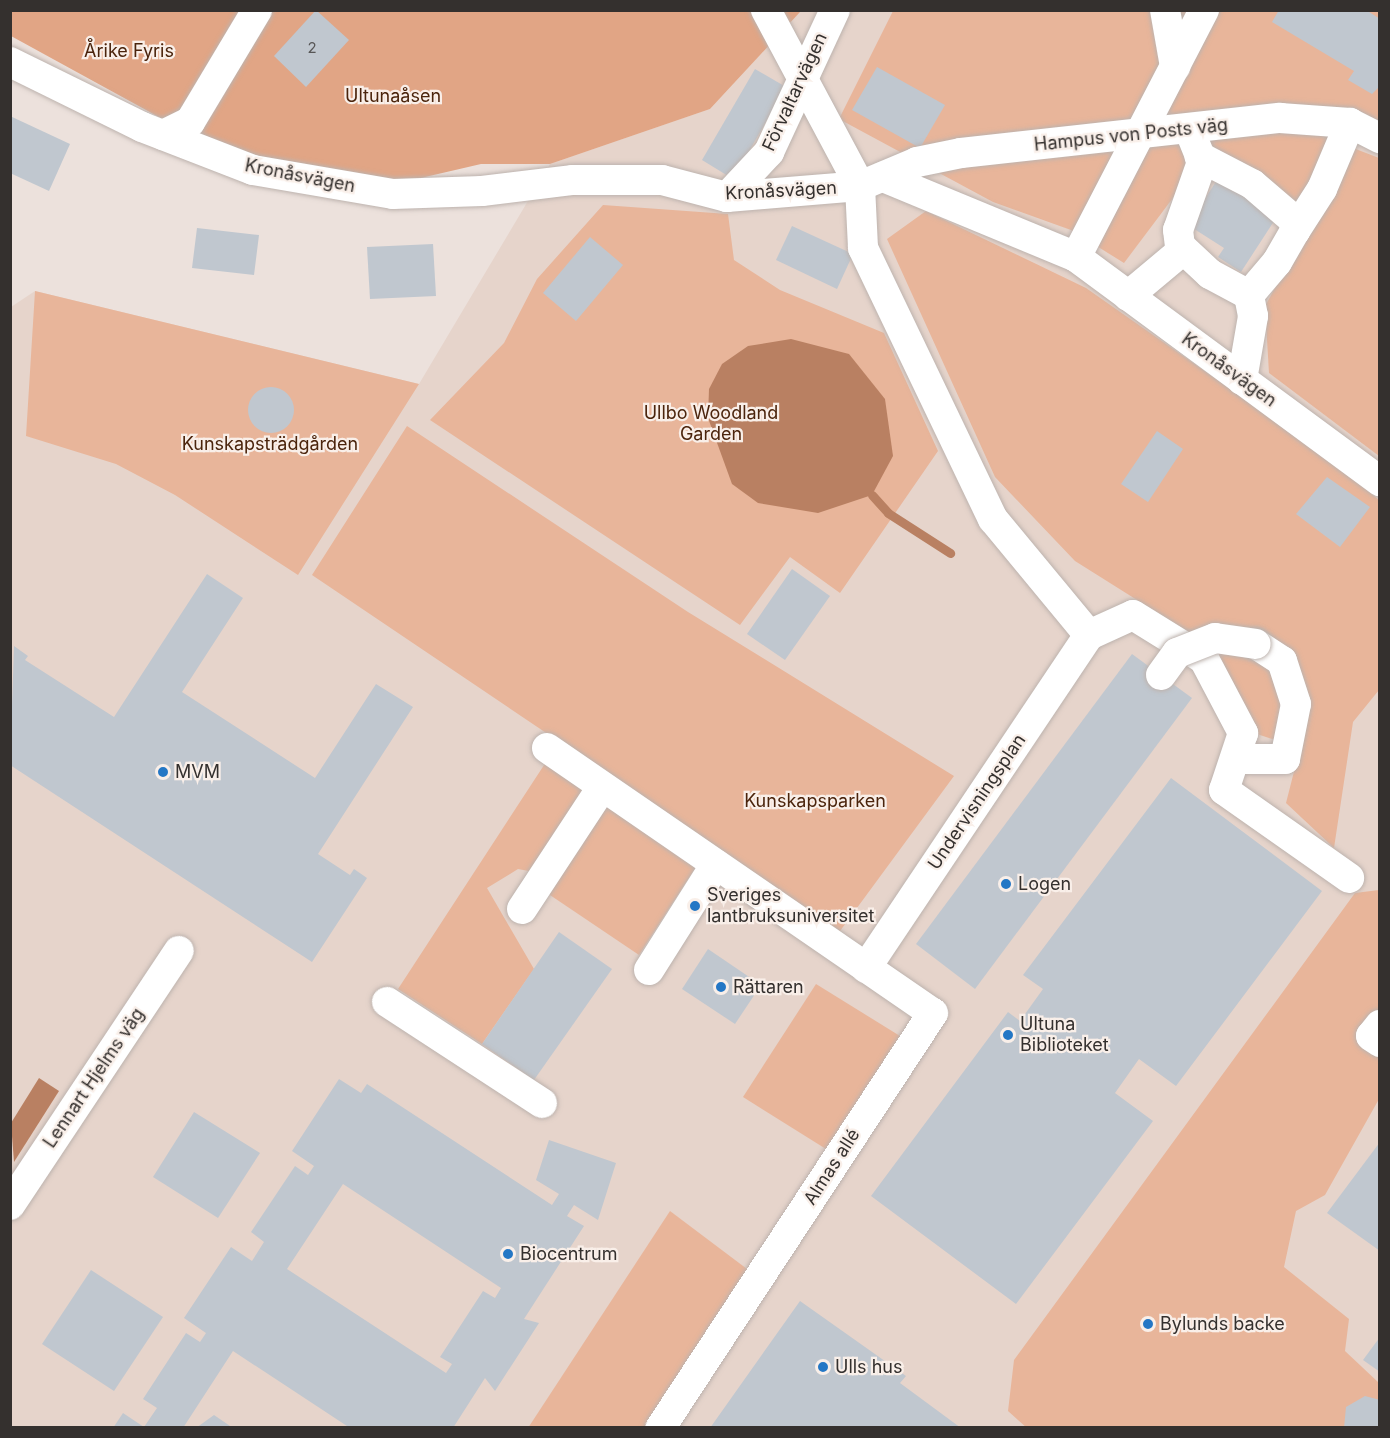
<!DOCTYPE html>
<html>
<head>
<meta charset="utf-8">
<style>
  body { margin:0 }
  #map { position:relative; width:1390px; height:1438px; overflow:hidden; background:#ece1dc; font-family:Inter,sans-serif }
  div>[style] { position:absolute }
  .built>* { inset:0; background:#e6d4cb }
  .green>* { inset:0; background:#e8b59a }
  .forest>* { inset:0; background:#e1a585 }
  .water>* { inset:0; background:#b98062 }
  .stream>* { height:9px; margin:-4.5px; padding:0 4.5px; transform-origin:4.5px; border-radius:4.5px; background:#b98062 }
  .building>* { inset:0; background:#c0c7cf }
  .round { border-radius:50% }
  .roads { filter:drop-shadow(0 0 2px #bdb3ae) drop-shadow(0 0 2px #bdb3ae) }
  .minor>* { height:30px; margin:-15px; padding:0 15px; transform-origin:15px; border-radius:15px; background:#fff }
  .bridges { filter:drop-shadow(0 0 2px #bdb3ae) drop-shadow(0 0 2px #bdb3ae) }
  .minor-bridge>* { height:30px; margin:-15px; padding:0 15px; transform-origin:15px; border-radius:15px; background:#fff }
  .dots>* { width:16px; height:16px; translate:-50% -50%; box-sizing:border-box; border:3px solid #f9efe9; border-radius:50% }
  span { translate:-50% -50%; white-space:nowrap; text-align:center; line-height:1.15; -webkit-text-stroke:4.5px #f9efe9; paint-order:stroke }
  .number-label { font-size:15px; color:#575656 }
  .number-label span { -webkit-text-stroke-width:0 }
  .park-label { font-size:18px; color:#4b240c }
  .street-label { font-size:18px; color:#34302e }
  .poi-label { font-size:18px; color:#34302e }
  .left { translate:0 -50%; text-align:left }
  .frame { position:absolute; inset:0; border:12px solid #34302e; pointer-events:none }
</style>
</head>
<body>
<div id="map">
  <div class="built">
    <i style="clip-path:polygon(801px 11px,1379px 11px,1379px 1427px,11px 1428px,11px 307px,35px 291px,419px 384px,550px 164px,710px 109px)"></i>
  </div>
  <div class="green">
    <i style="clip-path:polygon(893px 11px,1379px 11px,1379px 121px,1352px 107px,1297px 203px,1212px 146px,1124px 263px,1071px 230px,993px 202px,839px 119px)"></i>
    <i style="clip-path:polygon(1353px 148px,1379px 158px,1379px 456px,1269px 373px,1265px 306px)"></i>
    <i style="clip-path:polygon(603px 205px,728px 214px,734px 260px,780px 290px,884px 333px,938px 451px,840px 593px,790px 557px,740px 625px,430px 420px,504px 343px,537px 279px)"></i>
    <i style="clip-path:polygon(926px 211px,1086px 288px,1320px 452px,1379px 500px,1379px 690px,1353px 722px,1334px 848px,1286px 803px,1300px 748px,1257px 734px,1207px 644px,1075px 561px,995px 477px,887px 239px)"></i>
    <i style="clip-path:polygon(35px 291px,419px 384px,298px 575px,175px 495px,116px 464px,26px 436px)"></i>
    <i style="clip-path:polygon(407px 426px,688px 612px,954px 776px,840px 931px,312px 575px)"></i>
    <i style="clip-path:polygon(548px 759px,591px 787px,534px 872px,518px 869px,487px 888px,534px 969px,482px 1044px,398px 989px)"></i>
    <i style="clip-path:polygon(608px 799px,701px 859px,639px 955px,544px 891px)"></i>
    <i style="clip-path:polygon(1379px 890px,1379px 1099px,1325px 1195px,1296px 1211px,1284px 1267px,1349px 1319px,1345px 1351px,1379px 1383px,1379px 1427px,1027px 1428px,1008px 1411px,1014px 1360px,1355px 893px)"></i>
    <i style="clip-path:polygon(816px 984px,900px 1036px,826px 1149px,743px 1097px)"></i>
    <i style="clip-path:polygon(670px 1211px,759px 1278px,660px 1427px,528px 1428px)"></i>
  </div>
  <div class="forest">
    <i style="clip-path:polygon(10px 11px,801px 11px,710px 109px,550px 164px,481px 164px,395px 184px,297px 167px,197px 138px,11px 36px)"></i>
  </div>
  <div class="water">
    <i style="clip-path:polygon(791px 339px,849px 354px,885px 399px,893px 456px,872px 495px,818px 513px,758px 503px,732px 484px,708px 418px,709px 389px,722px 364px,748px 346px)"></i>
    <i style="clip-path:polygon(39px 1078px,59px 1091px,14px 1162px,11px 1123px)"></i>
  </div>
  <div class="stream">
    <i style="left:872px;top:495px;width:24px;rotate:48deg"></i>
    <i style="left:888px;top:513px;width:74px;rotate:32.8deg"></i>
  </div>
  <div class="building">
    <i style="clip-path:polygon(316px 10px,349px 40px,306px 87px,274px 56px)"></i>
    <i style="clip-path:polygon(1279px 10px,1366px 10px,1380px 19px,1380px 86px,1372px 94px,1348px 80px,1354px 71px,1272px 22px)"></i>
    <i style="clip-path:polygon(877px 67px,945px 105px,920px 148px,852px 110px)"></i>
    <i style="clip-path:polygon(755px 69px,786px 87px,733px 179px,702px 160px)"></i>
    <i style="clip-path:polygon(10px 116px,70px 144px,49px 191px,10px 173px)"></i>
    <i style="clip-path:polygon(1219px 177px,1278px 215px,1241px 272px,1218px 257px,1224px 248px,1188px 225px)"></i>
    <i style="clip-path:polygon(792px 226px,853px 254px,837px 289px,776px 260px)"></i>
    <i style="clip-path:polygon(197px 228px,259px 235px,254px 275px,192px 268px)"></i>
    <i style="clip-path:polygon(590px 237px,623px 265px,576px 321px,543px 293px)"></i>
    <i style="clip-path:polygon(433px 244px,436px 296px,370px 299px,367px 247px)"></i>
    <i class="round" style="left:248px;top:387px;width:46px;height:46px"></i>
    <i style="clip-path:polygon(1157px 431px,1183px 449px,1148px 502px,1121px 484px)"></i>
    <i style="clip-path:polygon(1327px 477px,1370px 507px,1340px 547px,1296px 514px)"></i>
    <i style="clip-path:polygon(792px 569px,830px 596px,785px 660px,747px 634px)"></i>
    <i style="clip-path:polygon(207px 574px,243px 598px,182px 692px,315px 778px,376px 684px,413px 707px,318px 854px,350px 875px,354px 869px,367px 878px,312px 962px,10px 765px,14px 646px,28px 656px,25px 660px,114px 717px)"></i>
    <i style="clip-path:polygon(1132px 654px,1192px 698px,975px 989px,916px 944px)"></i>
    <i style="clip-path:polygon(1171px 778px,1322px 891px,1176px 1086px,1139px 1059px,1115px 1093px,1153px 1121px,1016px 1304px,871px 1196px,1008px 1012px,1020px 1021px,1043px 989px,1023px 975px)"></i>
    <i style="clip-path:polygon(559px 932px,612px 969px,534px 1080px,482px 1044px)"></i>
    <i style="clip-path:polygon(708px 949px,761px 985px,735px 1024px,682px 989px)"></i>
    <i style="clip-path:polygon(evenodd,339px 1079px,361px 1093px,367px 1084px,552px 1205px,559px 1194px,536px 1180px,549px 1140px,616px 1163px,598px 1220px,574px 1205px,567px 1216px,584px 1226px,524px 1319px,539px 1323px,495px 1391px,485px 1378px,453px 1428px,350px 1428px,233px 1351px,183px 1428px,113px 1428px,123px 1413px,144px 1427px,157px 1408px,143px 1399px,186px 1333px,200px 1342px,206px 1333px,184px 1318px,231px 1247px,252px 1261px,264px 1242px,251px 1232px,295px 1166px,308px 1175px,314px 1166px,292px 1151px,339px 1079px,343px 1184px,501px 1288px,495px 1298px,483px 1291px,440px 1357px,452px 1364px,446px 1373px,287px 1269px,343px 1184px)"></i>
    <i style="clip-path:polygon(194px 1112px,260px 1153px,218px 1218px,153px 1177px)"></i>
    <i style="clip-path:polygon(1380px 1142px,1380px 1251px,1327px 1213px)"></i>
    <i style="clip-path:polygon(91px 1270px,163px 1317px,114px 1391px,42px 1344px)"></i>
    <i style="clip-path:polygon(800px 1301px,906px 1376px,900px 1383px,961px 1428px,710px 1428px)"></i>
    <i style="clip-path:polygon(1380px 1337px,1380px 1372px,1363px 1360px)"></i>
    <i style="clip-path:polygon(1365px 1396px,1380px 1400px,1380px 1428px,1344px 1428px,1346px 1407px)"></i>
    <i style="clip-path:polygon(214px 1415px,233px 1428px,196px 1428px)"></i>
  </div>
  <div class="roads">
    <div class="minor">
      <i style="left:766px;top:10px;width:200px;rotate:61.9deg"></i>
      <i style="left:860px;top:186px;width:62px;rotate:87.2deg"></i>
      <i style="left:863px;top:248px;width:301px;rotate:64.4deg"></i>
      <i style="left:993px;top:519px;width:151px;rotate:50.4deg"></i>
      <i style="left:1165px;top:10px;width:58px;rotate:80deg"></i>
      <i style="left:10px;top:62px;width:147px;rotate:26.2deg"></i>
      <i style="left:142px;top:127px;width:119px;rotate:21.2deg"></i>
      <i style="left:253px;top:170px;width:142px;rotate:9.7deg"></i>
      <i style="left:393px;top:194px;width:89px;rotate:-1.9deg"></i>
      <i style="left:482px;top:191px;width:92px;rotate:-6.9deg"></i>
      <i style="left:573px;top:180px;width:89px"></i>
      <i style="left:662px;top:180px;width:67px;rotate:14.7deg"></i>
      <i style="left:727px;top:197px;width:133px;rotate:-4.7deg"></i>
      <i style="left:860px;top:186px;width:62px;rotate:-22.8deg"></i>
      <i style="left:917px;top:162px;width:45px;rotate:-11.6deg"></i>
      <i style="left:961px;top:153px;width:321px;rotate:-6.3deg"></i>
      <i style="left:1280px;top:118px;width:70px;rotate:4.1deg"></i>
      <i style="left:1350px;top:123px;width:34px;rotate:27deg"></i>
      <i style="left:1189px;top:129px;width:35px;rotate:68deg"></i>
      <i style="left:1202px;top:162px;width:72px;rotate:109.4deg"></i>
      <i style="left:1178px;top:230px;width:16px;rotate:83deg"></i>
      <i style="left:1180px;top:246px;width:41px;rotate:43deg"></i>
      <i style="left:1210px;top:274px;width:44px;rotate:28.3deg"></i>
      <i style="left:1249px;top:295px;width:43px;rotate:-49.7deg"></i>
      <i style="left:1277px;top:262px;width:36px;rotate:-60deg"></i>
      <i style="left:1295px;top:231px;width:11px;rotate:-95deg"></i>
      <i style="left:1294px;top:220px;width:55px;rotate:-139.4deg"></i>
      <i style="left:1252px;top:184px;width:59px;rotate:-152.6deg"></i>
      <i style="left:163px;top:135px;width:30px;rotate:-26deg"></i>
      <i style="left:190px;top:122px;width:131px;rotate:-59.1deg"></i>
      <i style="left:883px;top:177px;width:209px;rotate:22.5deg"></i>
      <i style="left:1076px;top:257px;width:378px;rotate:36.4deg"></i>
      <i style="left:727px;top:197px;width:62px;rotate:-47deg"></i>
      <i style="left:769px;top:152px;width:157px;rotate:-65.1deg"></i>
      <i style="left:1295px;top:231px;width:50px;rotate:-57.3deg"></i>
      <i style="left:1322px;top:189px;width:72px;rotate:-67deg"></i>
      <i style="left:1076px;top:257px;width:278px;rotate:-62.6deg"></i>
      <i style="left:1128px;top:296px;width:72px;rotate:-39.9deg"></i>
      <i style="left:1242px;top:380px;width:65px;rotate:-80.2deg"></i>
      <i style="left:1253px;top:316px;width:21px;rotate:-101deg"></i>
      <i style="left:1089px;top:635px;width:48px;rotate:-24.4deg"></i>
      <i style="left:1133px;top:615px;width:84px;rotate:31.8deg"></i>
      <i style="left:1204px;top:659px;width:84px;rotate:62.2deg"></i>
      <i style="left:1243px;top:733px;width:60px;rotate:108.4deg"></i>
      <i style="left:1224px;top:790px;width:153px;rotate:35.1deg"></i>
      <i style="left:547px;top:748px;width:468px;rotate:34.5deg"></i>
      <i style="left:933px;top:1013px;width:497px;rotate:123.3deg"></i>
      <i style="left:1235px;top:759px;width:50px"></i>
      <i style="left:1285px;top:759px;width:56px;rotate:-78.7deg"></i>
      <i style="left:1296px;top:704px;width:45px;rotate:-108deg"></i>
      <i style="left:1282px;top:661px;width:31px;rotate:-147deg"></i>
      <i style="left:522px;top:909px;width:146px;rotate:-56.7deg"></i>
      <i style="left:866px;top:968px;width:401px;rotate:-56.2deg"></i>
      <i style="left:649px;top:970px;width:125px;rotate:-57.7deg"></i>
      <i style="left:387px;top:1002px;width:185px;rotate:33.1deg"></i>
      <i style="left:1380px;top:1025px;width:14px;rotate:129deg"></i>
      <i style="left:1371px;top:1036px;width:11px;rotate:34deg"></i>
      <i style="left:10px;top:1205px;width:305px;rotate:-56.4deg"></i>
    </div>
  </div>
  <div class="bridges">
    <div class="minor-bridge">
      <i style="left:1161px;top:675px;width:27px;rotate:-54deg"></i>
      <i style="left:1177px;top:653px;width:41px;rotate:-21.5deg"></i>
      <i style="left:1215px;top:638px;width:41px;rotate:8.3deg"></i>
    </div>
  </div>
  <div class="dots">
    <i style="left:163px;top:772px;background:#2477c5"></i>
    <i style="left:1006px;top:884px;background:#2477c5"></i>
    <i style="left:695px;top:906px;background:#2477c5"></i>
    <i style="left:721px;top:987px;background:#2477c5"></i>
    <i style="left:1008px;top:1035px;background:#2477c5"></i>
    <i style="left:508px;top:1254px;background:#2477c5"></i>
    <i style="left:1148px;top:1324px;background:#2477c5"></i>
    <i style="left:823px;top:1367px;background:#2477c5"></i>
  </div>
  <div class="number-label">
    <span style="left:312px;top:48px">2</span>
  </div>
  <div class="park-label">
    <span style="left:129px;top:51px">Årike Fyris</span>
    <span style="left:393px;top:96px">Ultunaåsen</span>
    <span style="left:711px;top:424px">Ullbo Woodland<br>Garden</span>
    <span style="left:270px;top:444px">Kunskapsträdgården</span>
    <span style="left:815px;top:801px">Kunskapsparken</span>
  </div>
  <div class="street-label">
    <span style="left:795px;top:92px;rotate:-65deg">Förvaltarvägen</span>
    <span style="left:1131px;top:135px;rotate:-6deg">Hampus von Posts väg</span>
    <span style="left:300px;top:176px;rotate:11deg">Kronåsvägen</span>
    <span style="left:781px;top:191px;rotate:-3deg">Kronåsvägen</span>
    <span style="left:1229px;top:370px;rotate:36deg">Kronåsvägen</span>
    <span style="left:977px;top:802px;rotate:-56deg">Undervisningsplan</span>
    <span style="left:94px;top:1078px;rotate:-56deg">Lennart Hjelms väg</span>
    <span style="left:832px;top:1167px;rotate:-57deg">Almas allé</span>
  </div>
  <div class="poi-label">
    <span class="left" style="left:175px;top:772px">MVM</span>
    <span class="left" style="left:1018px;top:884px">Logen</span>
    <span class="left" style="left:707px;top:906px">Sveriges<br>lantbruksuniversitet</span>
    <span class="left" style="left:733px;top:987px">Rättaren</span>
    <span class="left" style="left:1020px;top:1035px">Ultuna<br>Biblioteket</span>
    <span class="left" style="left:520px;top:1254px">Biocentrum</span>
    <span class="left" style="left:1160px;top:1324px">Bylunds backe</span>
    <span class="left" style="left:835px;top:1367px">Ulls hus</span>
  </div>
  <div class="frame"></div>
</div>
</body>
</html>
